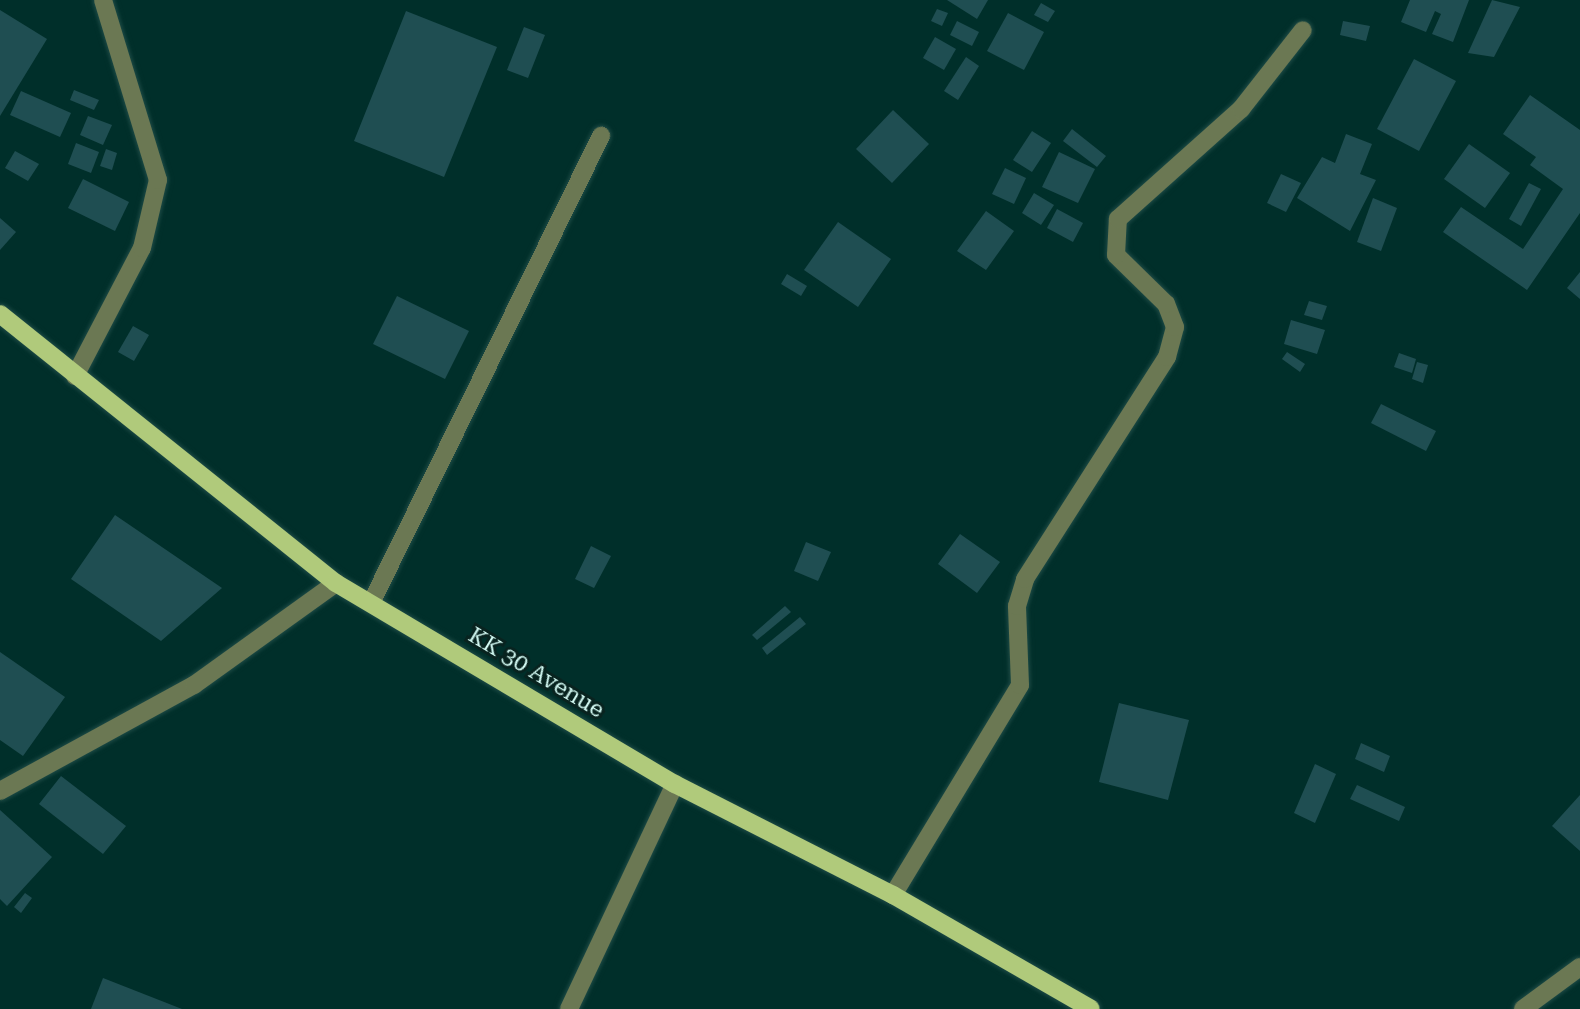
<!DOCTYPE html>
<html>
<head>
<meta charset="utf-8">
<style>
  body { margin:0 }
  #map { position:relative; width:1580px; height:1009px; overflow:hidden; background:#002f2a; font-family:"Roboto Serif",serif }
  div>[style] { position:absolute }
  .building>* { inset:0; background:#1f4e52 }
  .roads { filter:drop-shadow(0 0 2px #1e4b46) drop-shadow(0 0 2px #1e4b46) }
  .minor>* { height:18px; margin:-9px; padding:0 9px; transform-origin:9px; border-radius:9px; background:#6b7853 }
  .major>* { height:18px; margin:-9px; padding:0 9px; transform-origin:9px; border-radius:9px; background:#b0ca7b }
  span { translate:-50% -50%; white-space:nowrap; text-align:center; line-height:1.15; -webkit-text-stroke:6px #08231f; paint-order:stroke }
  .street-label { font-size:23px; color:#d3faf3 }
</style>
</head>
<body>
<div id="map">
  <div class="building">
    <i style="clip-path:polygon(947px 0,988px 0,977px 19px)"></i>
    <i style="clip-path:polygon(1410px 0,1469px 0,1453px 42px,1432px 34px,1441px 14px,1435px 11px,1426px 32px,1401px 22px)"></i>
    <i style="clip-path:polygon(1492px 0,1520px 7px,1494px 57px,1468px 53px)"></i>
    <i style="clip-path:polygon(1041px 3px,1055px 11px,1048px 22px,1034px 15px)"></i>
    <i style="clip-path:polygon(937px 9px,948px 13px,942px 26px,931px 21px)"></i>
    <i style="clip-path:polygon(0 10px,47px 39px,0 116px)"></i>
    <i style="clip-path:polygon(406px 11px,497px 47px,444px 177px,354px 141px)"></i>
    <i style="clip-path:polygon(1008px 13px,1044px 32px,1024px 70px,987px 51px)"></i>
    <i style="clip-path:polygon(957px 21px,979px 32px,972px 46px,950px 35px)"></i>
    <i style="clip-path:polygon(1343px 21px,1370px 26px,1366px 41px,1340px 35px)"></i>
    <i style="clip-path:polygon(524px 27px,545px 35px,528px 78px,507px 70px)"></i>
    <i style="clip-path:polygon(935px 37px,956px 49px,944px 70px,923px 58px)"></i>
    <i style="clip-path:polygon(966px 57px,979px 66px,958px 100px,944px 91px)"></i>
    <i style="clip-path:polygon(1414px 59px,1456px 81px,1419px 151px,1377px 129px)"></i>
    <i style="clip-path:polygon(74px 90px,99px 100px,94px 110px,70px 100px)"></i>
    <i style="clip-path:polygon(21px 91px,71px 113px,60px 137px,10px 115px)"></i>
    <i style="clip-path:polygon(1530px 95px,1580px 130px,1580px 213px,1527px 290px,1443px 232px,1461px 207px,1523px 249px,1563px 189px,1530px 165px,1536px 157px,1503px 134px)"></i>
    <i style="clip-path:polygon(893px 110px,929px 144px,892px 183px,856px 149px)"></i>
    <i style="clip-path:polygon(88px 116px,112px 125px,103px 145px,80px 135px)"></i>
    <i style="clip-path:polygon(1072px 129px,1106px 156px,1097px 167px,1063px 141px)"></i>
    <i style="clip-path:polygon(1032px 131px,1051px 143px,1032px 172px,1013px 160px)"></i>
    <i style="clip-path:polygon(1346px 134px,1372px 144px,1360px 174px,1376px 180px,1350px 231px,1297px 198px,1322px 157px,1335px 163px)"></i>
    <i style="clip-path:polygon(76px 143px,99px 152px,91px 173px,68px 164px)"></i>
    <i style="clip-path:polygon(1469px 144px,1510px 173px,1485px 208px,1444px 179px)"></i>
    <i style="clip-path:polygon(106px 149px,117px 153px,112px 170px,100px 166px)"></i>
    <i style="clip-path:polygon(15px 151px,39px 164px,28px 181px,5px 168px)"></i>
    <i style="clip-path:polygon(1059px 152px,1095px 169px,1078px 203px,1042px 187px)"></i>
    <i style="clip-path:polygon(1005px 168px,1026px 178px,1014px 204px,992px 194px)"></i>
    <i style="clip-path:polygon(1281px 174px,1301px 183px,1286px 212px,1267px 203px)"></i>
    <i style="clip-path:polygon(83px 179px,129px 202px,115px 231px,68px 208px)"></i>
    <i style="clip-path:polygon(1529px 183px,1541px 189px,1521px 226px,1509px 219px)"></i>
    <i style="clip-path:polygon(1034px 193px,1054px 205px,1041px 225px,1022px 213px)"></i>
    <i style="clip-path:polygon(1373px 198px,1397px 208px,1381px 251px,1357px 242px)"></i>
    <i style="clip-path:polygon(1057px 209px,1083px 223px,1073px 242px,1047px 228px)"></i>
    <i style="clip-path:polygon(986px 211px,1014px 231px,986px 270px,957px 251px)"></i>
    <i style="clip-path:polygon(0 218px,16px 232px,0 250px)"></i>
    <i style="clip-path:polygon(838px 222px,891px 259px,858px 307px,804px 270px)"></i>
    <i style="clip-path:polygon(1580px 272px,1580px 299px,1567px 288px)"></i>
    <i style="clip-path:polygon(787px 274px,807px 286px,801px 296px,781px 284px)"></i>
    <i style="clip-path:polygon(397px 296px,469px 331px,445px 379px,373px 344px)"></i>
    <i style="clip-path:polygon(1309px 301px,1327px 306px,1322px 320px,1304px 315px)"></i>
    <i style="clip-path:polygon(1291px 320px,1325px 330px,1317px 354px,1284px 344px)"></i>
    <i style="clip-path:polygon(133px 326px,149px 335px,134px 361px,118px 352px)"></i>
    <i style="clip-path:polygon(1287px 352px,1305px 364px,1300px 372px,1282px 359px)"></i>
    <i style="clip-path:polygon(1399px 353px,1416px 359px,1412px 373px,1394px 367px)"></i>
    <i style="clip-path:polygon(1417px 362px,1428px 365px,1423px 383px,1412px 379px)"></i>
    <i style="clip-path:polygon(1381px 404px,1436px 431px,1426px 451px,1371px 423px)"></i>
    <i style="clip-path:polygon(115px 515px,222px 588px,161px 641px,71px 579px)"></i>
    <i style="clip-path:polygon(960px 534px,1000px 562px,977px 593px,938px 564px)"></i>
    <i style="clip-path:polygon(806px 542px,831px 552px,818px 581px,794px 571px)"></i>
    <i style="clip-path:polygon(591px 546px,611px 556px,594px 588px,575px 579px)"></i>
    <i style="clip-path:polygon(785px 606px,791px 612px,757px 640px,752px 635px)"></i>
    <i style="clip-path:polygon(800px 617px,806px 624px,767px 655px,762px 648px)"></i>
    <i style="clip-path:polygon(0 652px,65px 697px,23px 756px,0 740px)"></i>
    <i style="clip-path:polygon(1119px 703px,1189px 720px,1168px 800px,1099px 782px)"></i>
    <i style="clip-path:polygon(1361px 743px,1390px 756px,1384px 772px,1355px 759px)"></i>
    <i style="clip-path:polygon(1315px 764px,1336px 774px,1315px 823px,1294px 813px)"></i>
    <i style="clip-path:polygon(61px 776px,126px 826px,103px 854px,39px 804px)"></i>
    <i style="clip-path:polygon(1357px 785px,1405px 807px,1399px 821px,1350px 799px)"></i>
    <i style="clip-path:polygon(1580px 795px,1580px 851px,1552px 826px)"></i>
    <i style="clip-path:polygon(0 810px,52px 857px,7px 906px,0 899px)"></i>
    <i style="clip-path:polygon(25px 893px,32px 898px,21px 913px,14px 907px)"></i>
    <i style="clip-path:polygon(103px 978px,182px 1009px,91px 1009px)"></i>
  </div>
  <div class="roads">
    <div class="minor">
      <i style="left:75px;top:376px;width:144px;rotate:-62.4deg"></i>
      <i style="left:142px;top:248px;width:70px;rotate:-76.8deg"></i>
      <i style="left:158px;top:180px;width:188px;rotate:-107deg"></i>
      <i style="left:371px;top:603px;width:521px;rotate:-63.78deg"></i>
      <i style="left:0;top:791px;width:221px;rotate:-28.7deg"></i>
      <i style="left:194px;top:685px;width:175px;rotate:-35.7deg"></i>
      <i style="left:893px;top:895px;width:245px;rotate:-58.8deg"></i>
      <i style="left:1020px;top:685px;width:79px;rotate:-92.2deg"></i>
      <i style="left:1017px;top:606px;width:28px;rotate:-73deg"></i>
      <i style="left:1025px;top:579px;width:264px;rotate:-57.4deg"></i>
      <i style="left:1167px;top:357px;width:31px;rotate:-75deg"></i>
      <i style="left:1175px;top:327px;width:25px;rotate:-111deg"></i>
      <i style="left:1166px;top:304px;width:70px;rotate:-135.6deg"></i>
      <i style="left:1116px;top:255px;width:36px;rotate:-87deg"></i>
      <i style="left:1118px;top:219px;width:165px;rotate:-41.8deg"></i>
      <i style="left:1241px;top:109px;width:100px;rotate:-51.9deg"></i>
      <i style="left:569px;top:1009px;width:249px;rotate:-64.8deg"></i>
      <i style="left:1523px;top:1009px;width:71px;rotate:-36.4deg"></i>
    </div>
    <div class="major">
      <i style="left:0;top:314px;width:430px;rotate:38.7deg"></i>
      <i style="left:336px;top:583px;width:394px;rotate:30.7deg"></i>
      <i style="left:675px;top:784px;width:245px;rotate:27deg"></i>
      <i style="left:893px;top:895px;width:228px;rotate:29.9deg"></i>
    </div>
  </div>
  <div class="street-label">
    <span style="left:536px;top:673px;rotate:31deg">KK 30 Avenue</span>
  </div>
</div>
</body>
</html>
